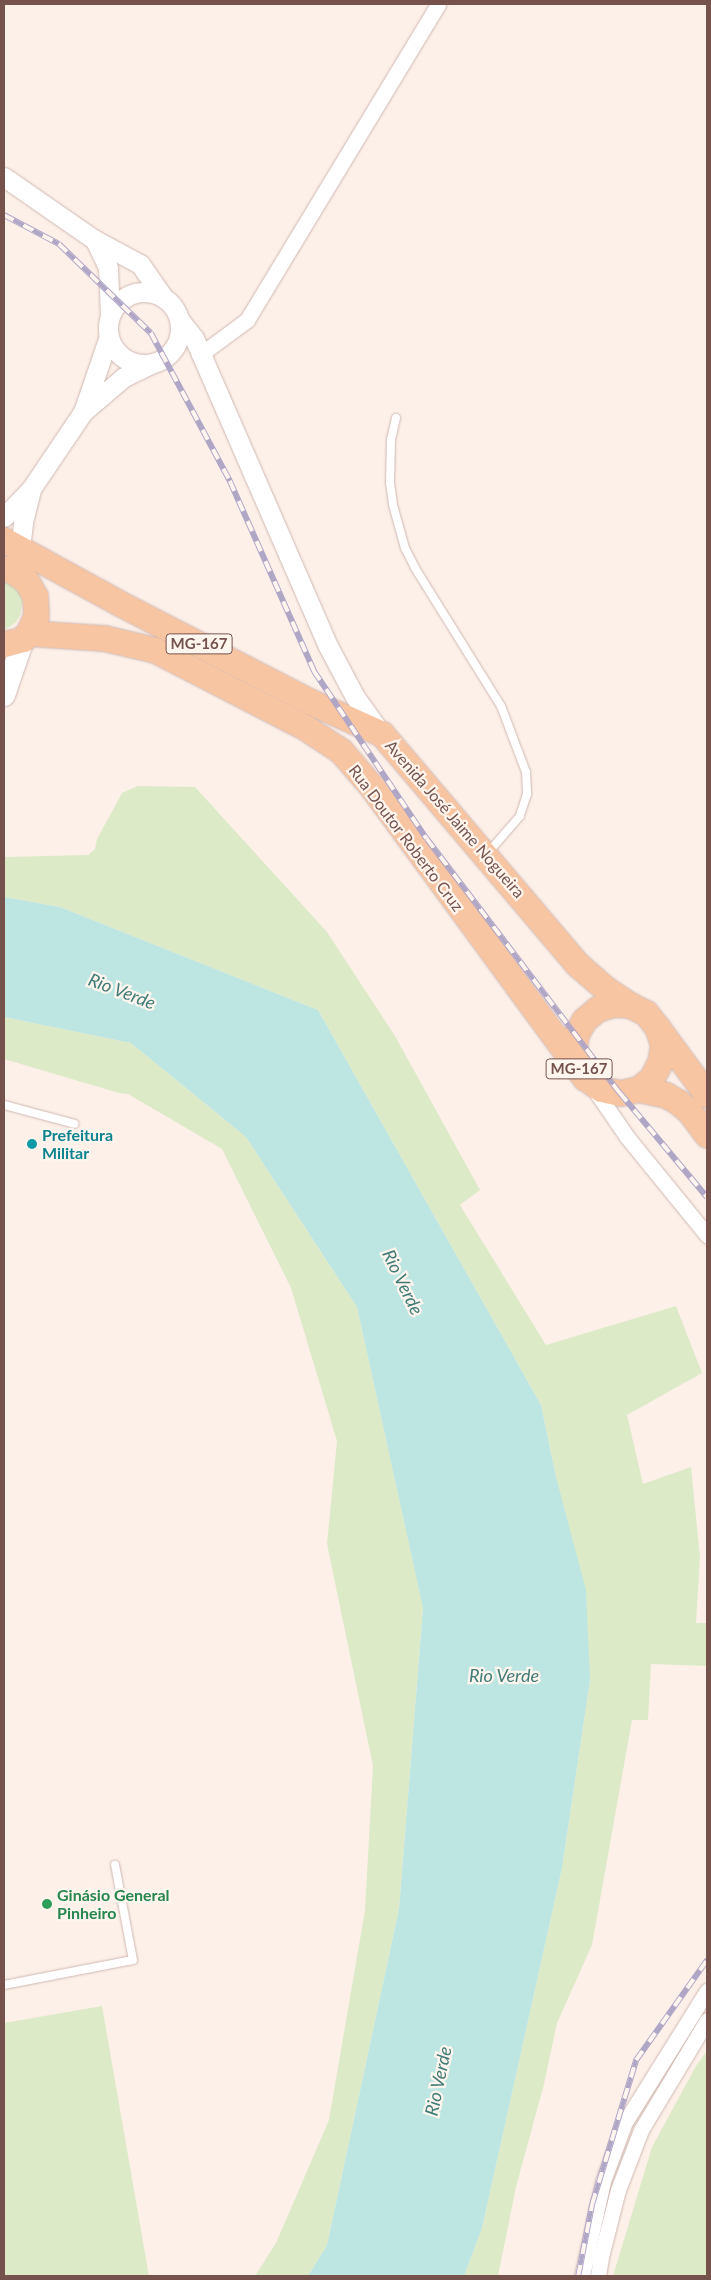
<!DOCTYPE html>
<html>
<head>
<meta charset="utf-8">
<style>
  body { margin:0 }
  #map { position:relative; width:711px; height:2280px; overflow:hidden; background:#fcf0e9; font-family:Lato,sans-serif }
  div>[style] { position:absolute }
  .green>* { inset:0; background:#ddeac7 }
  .water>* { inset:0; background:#bde6e2 }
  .roads { filter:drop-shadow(0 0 1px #d0b8b1) drop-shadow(0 0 1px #d0b8b1) }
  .service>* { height:8px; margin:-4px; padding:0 4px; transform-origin:4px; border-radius:4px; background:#fff }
  .minor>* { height:15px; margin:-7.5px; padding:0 7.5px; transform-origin:7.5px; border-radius:7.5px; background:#fff }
  .tertiary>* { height:19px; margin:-9.5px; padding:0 9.5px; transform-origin:9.5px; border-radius:9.5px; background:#fff }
  .tertiary>.ring { margin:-9.5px; padding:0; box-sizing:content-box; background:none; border:19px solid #fff; border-radius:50% }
  .secondary>* { height:21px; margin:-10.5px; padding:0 10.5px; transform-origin:10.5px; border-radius:10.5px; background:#fff }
  .primary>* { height:25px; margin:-12.5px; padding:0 12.5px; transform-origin:12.5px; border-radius:12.5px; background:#f8c5a3 }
  .rail>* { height:5.5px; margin-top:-2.75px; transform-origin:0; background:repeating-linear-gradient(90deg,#fff5ef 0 11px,#b0a6c6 0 22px); box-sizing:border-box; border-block:1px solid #b0a6c6 }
  .dots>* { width:14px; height:14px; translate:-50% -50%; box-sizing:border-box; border:2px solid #fff5ef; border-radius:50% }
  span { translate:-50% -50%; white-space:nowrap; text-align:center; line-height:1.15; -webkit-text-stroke:4.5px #fff5ef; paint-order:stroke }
  .shield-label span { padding:1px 4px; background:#fff5ef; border:1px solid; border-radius:4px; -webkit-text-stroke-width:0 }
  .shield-label { font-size:15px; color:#76524d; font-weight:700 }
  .street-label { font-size:16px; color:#76524d }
  .culture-label { font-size:16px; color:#0d838f; font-weight:700 }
  .left { translate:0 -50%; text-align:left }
  .leisure-label { font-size:16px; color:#27864d; font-weight:700 }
  .water-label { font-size:18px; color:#407b77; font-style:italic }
  .frame { position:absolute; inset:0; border:5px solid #76524d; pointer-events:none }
</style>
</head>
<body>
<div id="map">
  <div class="green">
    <i style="clip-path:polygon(4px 578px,9px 580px,20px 592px,23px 600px,20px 616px,15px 623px,4px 630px)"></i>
    <i style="clip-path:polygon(138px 786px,195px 787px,327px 932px,395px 1036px,480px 1190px,460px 1205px,546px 1345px,676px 1306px,702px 1373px,627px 1415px,643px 1484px,691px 1467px,700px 1557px,696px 1623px,707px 1623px,707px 1666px,651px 1664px,648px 1720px,632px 1720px,592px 1945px,557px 2023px,544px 2084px,516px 2187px,498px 2276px,464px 2276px,482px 2228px,562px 1868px,590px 1680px,556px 1477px,541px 1405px,318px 1010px,60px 907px,4px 897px,4px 857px,88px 855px,95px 849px,97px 839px,122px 793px)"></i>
    <i style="clip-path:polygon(4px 1017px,131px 1043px,246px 1137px,357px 1307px,423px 1607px,399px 1909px,327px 2245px,308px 2276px,255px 2276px,276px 2243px,329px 2120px,365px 1910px,373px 1766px,327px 1544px,337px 1441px,291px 1288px,222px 1149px,128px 1094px,119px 1093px,4px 1059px)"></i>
    <i style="clip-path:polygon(102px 2006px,149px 2276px,4px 2276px,4px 2023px)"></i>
    <i style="clip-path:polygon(707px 2051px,707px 2276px,613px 2276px,652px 2147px,696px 2066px)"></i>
  </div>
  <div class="water">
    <i style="clip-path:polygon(4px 897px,60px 907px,318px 1010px,541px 1405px,556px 1477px,586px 1590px,590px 1680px,562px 1868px,482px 2228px,464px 2276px,308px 2276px,327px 2245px,399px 1909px,423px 1608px,357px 1307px,246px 1137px,131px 1043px,4px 1017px)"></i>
  </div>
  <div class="roads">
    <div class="service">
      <i style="left:396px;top:418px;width:22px;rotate:103deg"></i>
      <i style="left:391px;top:439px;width:44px;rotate:91.3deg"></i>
      <i style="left:390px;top:483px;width:22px;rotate:82deg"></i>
      <i style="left:393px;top:505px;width:45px;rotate:74.4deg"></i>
      <i style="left:405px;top:548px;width:22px;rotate:63deg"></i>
      <i style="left:415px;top:568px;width:163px;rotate:58.1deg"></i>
      <i style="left:501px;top:706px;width:71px;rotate:69.3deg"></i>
      <i style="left:526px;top:772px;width:22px;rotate:87deg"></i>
      <i style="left:527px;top:794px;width:23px;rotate:108deg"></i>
      <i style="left:520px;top:816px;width:50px;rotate:131deg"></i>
      <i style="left:4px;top:1105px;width:73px;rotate:15deg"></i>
      <i style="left:4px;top:1985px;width:131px;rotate:-11deg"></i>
      <i style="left:133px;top:1960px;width:97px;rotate:-100.7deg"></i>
    </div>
    <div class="minor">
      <i style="left:201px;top:354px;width:57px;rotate:-36.5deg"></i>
      <i style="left:247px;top:320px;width:369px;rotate:-58.8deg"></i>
      <i style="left:592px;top:1086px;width:62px;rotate:55.5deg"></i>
      <i style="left:627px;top:1137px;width:127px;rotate:50.8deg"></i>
      <i style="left:582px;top:2276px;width:97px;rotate:-77.5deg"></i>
      <i style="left:603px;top:2181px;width:63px;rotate:-69.6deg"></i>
      <i style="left:625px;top:2122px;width:155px;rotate:-58deg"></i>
      <i style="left:598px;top:2276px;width:19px;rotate:-81deg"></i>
      <i style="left:601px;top:2257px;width:69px;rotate:-75.8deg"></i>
      <i style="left:618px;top:2190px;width:64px;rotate:-69deg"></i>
      <i style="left:641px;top:2130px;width:128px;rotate:-59deg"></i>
    </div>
    <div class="tertiary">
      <i style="left:4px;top:177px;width:111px;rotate:34.7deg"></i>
      <i style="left:95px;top:240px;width:51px;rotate:28.1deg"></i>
      <i style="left:140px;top:264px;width:39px;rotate:55deg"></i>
      <i style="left:95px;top:240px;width:31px;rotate:65deg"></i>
      <i style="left:108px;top:268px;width:47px;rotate:87.6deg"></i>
      <i class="ring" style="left:108px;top:292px;width:53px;height:53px"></i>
      <i style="left:179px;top:319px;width:24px;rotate:52deg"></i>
      <i style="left:194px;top:338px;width:17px;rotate:66deg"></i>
      <i style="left:201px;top:354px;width:318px;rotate:66.5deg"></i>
      <i style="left:328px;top:646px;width:58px;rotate:62.1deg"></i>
      <i style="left:355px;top:697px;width:44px;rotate:54.2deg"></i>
      <i style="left:84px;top:411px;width:52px;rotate:-40.4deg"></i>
      <i style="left:124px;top:377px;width:30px;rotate:-26deg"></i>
      <i style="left:4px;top:517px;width:39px;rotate:-46deg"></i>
      <i style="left:31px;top:489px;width:93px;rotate:-56deg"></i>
      <i style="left:83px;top:412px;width:80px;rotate:-71.1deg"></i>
      <i style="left:22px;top:559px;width:11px;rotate:-100deg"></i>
      <i style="left:20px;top:548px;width:26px;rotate:-83deg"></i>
      <i style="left:23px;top:522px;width:33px;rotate:-76deg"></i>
    </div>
    <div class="secondary">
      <i style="left:4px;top:695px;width:59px;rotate:-71.3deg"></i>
    </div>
    <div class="primary">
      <i style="left:4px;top:540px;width:131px;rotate:28.7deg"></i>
      <i style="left:119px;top:603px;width:214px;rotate:27.3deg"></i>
      <i style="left:309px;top:701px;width:80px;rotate:24.3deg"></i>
      <i style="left:382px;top:734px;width:302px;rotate:49.7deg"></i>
      <i style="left:577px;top:964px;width:38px;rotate:41deg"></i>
      <i style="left:606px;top:989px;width:29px;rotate:34deg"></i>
      <i style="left:4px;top:569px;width:6px"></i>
      <i style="left:10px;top:569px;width:19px;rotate:35deg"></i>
      <i style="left:26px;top:580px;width:18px;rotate:61deg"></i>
      <i style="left:35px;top:596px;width:20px;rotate:87deg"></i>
      <i style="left:36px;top:616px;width:19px;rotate:115deg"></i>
      <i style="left:28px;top:633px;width:8px;rotate:130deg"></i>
      <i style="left:23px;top:639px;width:20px;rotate:165deg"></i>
      <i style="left:28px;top:633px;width:76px;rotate:3.8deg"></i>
      <i style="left:104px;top:638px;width:52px;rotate:13.2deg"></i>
      <i style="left:155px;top:650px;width:170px;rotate:27.3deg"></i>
      <i style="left:306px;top:728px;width:42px;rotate:33.3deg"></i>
      <i style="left:341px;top:751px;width:48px;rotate:49.3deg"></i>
      <i style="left:372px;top:787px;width:361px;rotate:53.8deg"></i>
      <i style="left:657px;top:1027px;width:18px;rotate:71deg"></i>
      <i style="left:663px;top:1044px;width:18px;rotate:99deg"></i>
      <i style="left:660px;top:1062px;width:18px;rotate:117deg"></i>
      <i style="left:652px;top:1078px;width:18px;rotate:142deg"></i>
      <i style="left:638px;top:1089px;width:18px;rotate:167deg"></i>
      <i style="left:620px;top:1093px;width:19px;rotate:-168deg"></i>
      <i style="left:601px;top:1089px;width:19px;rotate:-145deg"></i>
      <i style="left:585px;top:1078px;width:15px;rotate:-122deg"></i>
      <i style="left:577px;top:1065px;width:16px;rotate:-101deg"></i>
      <i style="left:574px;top:1049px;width:15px;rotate:-82deg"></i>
      <i style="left:576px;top:1034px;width:16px;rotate:-60deg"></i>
      <i style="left:584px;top:1020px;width:17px;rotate:-40deg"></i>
      <i style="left:597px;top:1009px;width:17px;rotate:-17deg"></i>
      <i style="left:613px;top:1004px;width:17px;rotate:3deg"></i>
      <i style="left:630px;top:1005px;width:18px;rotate:27deg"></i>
      <i style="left:646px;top:1013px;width:18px;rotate:52deg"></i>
      <i style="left:657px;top:1027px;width:84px;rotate:53.7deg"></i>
      <i style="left:638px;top:1089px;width:29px;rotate:12deg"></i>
      <i style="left:666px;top:1095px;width:14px;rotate:30deg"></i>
      <i style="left:678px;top:1102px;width:14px;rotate:39deg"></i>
      <i style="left:689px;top:1111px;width:30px;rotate:53deg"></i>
    </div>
  </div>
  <div class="rail">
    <i style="left:4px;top:215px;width:62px;rotate:27.8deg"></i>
    <i style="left:59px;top:244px;width:128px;rotate:44.1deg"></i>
    <i style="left:151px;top:333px;width:168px;rotate:61.9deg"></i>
    <i style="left:230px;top:481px;width:208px;rotate:66.1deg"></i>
    <i style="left:314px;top:671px;width:202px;rotate:56.1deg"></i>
    <i style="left:427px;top:839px;width:319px;rotate:52.8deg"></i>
    <i style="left:620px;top:1093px;width:136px;rotate:50.1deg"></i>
    <i style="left:578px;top:2276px;width:73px;rotate:-79deg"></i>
    <i style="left:592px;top:2204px;width:151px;rotate:-73deg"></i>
    <i style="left:636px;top:2060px;width:123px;rotate:-54.6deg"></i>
  </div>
  <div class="dots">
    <i style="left:32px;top:1144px;background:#0f9aa8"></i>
    <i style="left:47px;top:1904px;background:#2e9e5b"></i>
  </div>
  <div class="shield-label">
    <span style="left:199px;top:644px">MG-167</span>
    <span style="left:579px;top:1069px">MG-167</span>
  </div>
  <div class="street-label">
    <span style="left:455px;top:819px;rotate:49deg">Avenida José Jaime Nogueira</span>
    <span style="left:406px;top:838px;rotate:53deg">Rua Doutor Roberto Cruz</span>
  </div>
  <div class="culture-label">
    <span class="left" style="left:42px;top:1144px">Prefeitura<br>Militar</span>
  </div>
  <div class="leisure-label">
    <span class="left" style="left:57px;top:1904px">Ginásio General<br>Pinheiro</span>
  </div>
  <div class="water-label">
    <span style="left:122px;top:991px;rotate:21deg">Rio Verde</span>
    <span style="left:403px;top:1282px;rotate:64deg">Rio Verde</span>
    <span style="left:504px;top:1675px">Rio Verde</span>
    <span style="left:438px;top:2081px;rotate:-78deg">Rio Verde</span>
  </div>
  <div class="frame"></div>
</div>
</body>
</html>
